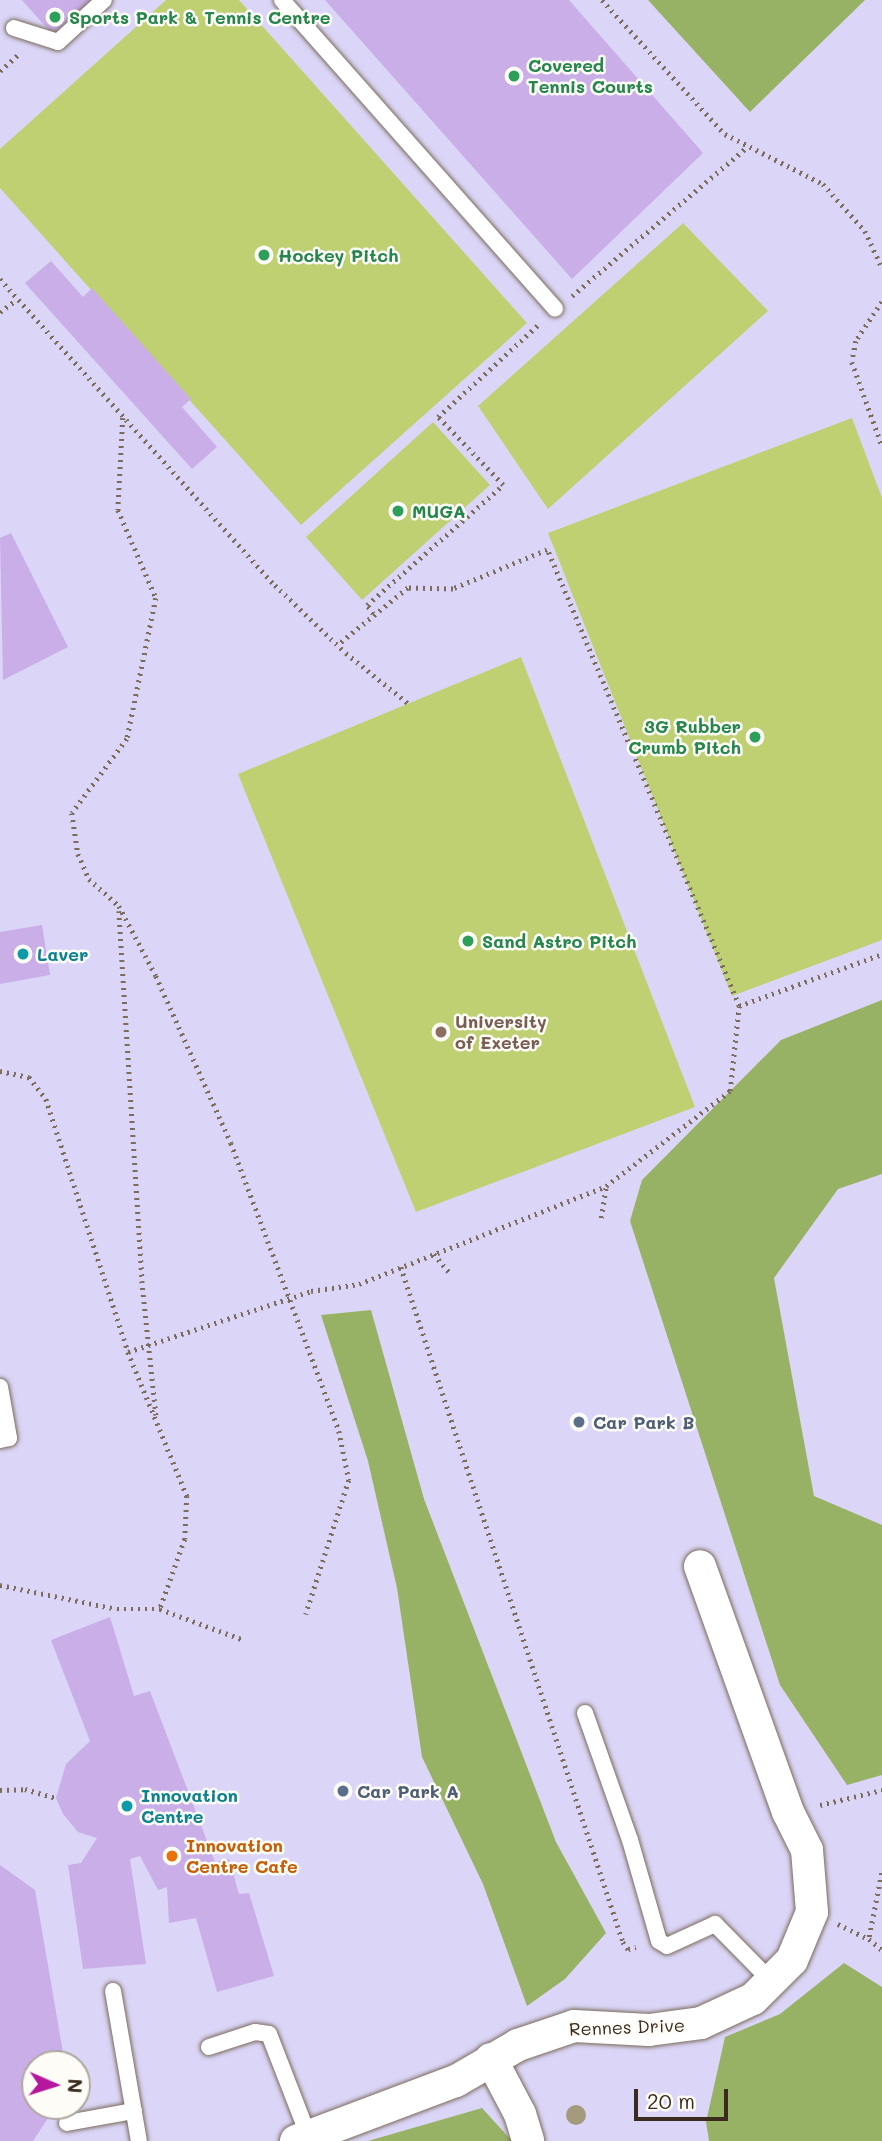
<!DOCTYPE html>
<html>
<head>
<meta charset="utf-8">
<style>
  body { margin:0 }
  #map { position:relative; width:882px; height:2141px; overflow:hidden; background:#f3e7ce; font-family:Mali,sans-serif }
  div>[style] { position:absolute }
  .built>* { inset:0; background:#dbd6f7 }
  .green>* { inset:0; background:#bfd073 }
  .forest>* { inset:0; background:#97b265 }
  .building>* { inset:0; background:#c9aee7 }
  .path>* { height:4.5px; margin-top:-2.25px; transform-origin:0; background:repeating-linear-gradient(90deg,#7b6c5c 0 2px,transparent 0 7px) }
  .roads { filter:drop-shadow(0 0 2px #7b6c5c) drop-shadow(0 0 2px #7b6c5c) }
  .service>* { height:16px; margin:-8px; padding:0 8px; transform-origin:8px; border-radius:8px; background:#fff }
  .minor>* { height:32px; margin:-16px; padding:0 16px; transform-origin:16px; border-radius:16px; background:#fff }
  .trees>* { width:20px; height:20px; margin:-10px; border-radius:50%; background:#a49b7c }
  .dots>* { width:19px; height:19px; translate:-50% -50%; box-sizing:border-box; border:4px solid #fdfcf7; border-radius:50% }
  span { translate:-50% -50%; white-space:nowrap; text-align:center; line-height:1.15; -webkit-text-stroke:5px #fdfcf7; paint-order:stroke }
  .leisure-label { font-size:18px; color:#27864d; font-weight:700 }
  .left { translate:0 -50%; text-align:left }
  .right { translate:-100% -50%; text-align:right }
  .culture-label { font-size:18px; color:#0d838f; font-weight:700 }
  .education-label { font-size:18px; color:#785e54; font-weight:700 }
  .service-label { font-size:18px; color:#4e5e75; font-weight:700 }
  .food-label { font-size:18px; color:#c56008; font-weight:700 }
  .street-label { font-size:18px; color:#3b2a1e }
  .north { position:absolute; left:21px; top:2050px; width:70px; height:70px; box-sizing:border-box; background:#fdfcf7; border:2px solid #afa8a0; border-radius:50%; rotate:93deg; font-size:19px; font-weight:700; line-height:28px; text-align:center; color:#3b2a1e }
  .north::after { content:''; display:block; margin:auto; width:24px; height:32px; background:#b5179e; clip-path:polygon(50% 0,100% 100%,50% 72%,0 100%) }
  .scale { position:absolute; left:634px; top:2089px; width:94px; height:32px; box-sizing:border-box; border:4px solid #3b2a1e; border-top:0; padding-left:9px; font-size:21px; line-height:24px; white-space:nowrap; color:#3b2a1e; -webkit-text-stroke:5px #fdfcf7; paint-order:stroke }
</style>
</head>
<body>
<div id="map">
  <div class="built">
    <i style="clip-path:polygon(evenodd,0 0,882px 0,882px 2141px,0 2141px,0 0,35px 2064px,77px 2064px,77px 2106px,35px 2106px,35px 2064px)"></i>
  </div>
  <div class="green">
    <i style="clip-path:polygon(166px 0,239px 0,527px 323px,301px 525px,0 188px,0 149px)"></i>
    <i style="clip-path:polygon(683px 223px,768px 311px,548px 509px,478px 406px)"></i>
    <i style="clip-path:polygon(852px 418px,882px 498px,882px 940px,732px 996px,548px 533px)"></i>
    <i style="clip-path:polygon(433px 422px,490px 485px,362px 600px,306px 537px)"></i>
    <i style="clip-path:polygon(521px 657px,695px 1107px,416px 1212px,238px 774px)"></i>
  </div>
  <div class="forest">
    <i style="clip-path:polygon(648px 0,865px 0,750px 112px)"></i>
    <i style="clip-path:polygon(882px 1000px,882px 1174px,838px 1189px,774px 1278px,814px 1496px,882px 1525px,882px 1775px,847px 1785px,780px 1685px,630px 1221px,642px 1180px,781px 1040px)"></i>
    <i style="clip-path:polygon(371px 1310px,424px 1499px,556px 1842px,606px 1933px,565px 1979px,527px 2006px,483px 1884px,422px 1757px,397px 1588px,368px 1461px,321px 1315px)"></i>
    <i style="clip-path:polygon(844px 1963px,882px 1987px,882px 2141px,709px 2141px,706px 2122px,725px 2037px,780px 2014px)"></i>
    <i style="clip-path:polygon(482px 2108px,512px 2141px,368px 2141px)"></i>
  </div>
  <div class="building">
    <i style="clip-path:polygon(22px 0,91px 0,53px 35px)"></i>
    <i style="clip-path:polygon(325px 0,569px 0,703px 153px,572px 279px)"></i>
    <i style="clip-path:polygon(51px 261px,83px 297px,92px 288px,191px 399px,182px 407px,217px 447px,192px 469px,25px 283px)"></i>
    <i style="clip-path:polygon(11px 533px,68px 647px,3px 680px,0 538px)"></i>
    <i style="clip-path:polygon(42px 925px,50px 975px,0 984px,0 932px)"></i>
    <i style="clip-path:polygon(110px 1617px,134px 1696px,150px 1691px,215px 1862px,229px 1859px,239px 1894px,249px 1893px,274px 1976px,217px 1992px,196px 1918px,169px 1923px,167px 1887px,158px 1890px,140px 1856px,130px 1859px,146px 1964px,83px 1969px,68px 1865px,81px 1863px,97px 1838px,78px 1832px,63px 1814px,56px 1798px,66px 1764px,90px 1741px,51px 1640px)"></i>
    <i style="clip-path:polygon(0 1865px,35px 1890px,65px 2064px,35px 2064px,35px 2106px,56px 2106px,33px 2141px,0 2141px)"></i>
  </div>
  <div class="path">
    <i style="left:602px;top:0;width:182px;rotate:47.5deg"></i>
    <i style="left:725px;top:134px;width:110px;rotate:27deg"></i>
    <i style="left:823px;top:184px;width:63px;rotate:48.2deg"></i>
    <i style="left:865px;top:231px;width:40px;rotate:65deg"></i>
    <i style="left:0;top:71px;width:27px;rotate:-42deg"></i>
    <i style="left:0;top:279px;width:411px;rotate:48.1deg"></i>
    <i style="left:275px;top:585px;width:98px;rotate:43.8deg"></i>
    <i style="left:346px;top:653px;width:81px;rotate:39deg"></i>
    <i style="left:572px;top:296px;width:231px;rotate:-40.4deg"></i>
    <i style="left:882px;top:302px;width:47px;rotate:123.7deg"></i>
    <i style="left:856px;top:341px;width:21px;rotate:101deg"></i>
    <i style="left:852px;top:362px;width:89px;rotate:70.3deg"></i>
    <i style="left:0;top:312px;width:20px;rotate:-37deg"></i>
    <i style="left:123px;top:418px;width:92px;rotate:93.1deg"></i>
    <i style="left:118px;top:510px;width:96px;rotate:66.6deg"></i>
    <i style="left:156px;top:598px;width:144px;rotate:101.6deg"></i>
    <i style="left:127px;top:739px;width:92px;rotate:126.6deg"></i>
    <i style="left:72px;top:813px;width:41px;rotate:81.7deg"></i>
    <i style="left:78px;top:854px;width:27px;rotate:66deg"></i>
    <i style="left:89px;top:879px;width:40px;rotate:42deg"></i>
    <i style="left:119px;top:906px;width:79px;rotate:62.1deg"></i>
    <i style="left:156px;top:976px;width:183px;rotate:65.8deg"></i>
    <i style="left:231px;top:1143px;width:308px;rotate:69.4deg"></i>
    <i style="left:339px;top:1431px;width:50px;rotate:78.5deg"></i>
    <i style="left:349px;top:1480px;width:141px;rotate:107.8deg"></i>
    <i style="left:373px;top:614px;width:11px;rotate:-124deg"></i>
    <i style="left:367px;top:605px;width:181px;rotate:-41.4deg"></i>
    <i style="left:503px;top:485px;width:94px;rotate:-133.7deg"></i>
    <i style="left:438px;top:417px;width:137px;rotate:-42.6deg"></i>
    <i style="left:119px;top:911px;width:371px;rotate:86.4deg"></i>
    <i style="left:142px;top:1281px;width:135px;rotate:84deg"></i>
    <i style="left:739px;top:1006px;width:152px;rotate:-20deg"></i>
    <i style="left:0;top:1071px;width:30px;rotate:12deg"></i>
    <i style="left:29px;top:1077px;width:28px;rotate:52deg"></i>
    <i style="left:46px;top:1099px;width:266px;rotate:72deg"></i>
    <i style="left:128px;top:1352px;width:156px;rotate:67.7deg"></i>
    <i style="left:187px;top:1496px;width:43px;rotate:92.7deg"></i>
    <i style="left:185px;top:1539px;width:74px;rotate:109.7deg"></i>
    <i style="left:601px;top:1218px;width:31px;rotate:-81deg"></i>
    <i style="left:434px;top:1254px;width:23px;rotate:50deg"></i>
    <i style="left:401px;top:1267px;width:711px;rotate:71.79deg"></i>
    <i style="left:623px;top:1942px;width:9px;rotate:54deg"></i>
    <i style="left:628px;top:1949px;width:8px;rotate:-14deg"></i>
    <i style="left:128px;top:1352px;width:193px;rotate:-18.4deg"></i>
    <i style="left:311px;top:1291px;width:49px;rotate:-8.3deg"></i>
    <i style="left:359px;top:1284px;width:266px;rotate:-21.6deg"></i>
    <i style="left:606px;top:1186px;width:156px;rotate:-37.5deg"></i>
    <i style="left:730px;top:1091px;width:85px;rotate:-84deg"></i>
    <i style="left:739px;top:1006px;width:495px;rotate:-112.8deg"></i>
    <i style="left:547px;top:550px;width:102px;rotate:157.5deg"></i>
    <i style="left:453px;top:589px;width:45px;rotate:-178.7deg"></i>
    <i style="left:408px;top:588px;width:89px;rotate:140.9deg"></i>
    <i style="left:0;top:1585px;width:119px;rotate:11.6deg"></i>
    <i style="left:117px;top:1609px;width:43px"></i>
    <i style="left:160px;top:1609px;width:90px;rotate:20.3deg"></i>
    <i style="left:0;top:1790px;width:25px;rotate:-2deg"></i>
    <i style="left:25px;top:1789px;width:32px;rotate:16deg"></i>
    <i style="left:820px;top:1805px;width:64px;rotate:-13.6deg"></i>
    <i style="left:882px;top:1873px;width:67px;rotate:101.1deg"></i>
    <i style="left:869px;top:1939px;width:17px;rotate:40deg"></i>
    <i style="left:838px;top:1924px;width:34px;rotate:26deg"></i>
  </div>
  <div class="roads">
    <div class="service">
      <i style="left:282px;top:0;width:412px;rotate:48.5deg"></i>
      <i style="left:14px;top:28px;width:46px;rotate:17.7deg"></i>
      <i style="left:58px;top:42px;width:62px;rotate:-42.4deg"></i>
      <i style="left:0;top:1387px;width:52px;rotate:80deg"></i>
      <i style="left:9px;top:1438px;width:9px;rotate:167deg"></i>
      <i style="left:585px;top:1713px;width:135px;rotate:70.5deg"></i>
      <i style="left:630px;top:1840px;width:105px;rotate:74deg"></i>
      <i style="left:659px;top:1941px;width:9px;rotate:32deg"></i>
      <i style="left:667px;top:1946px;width:53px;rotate:-24.6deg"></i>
      <i style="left:715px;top:1924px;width:81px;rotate:45.5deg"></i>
      <i style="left:113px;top:1991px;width:152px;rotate:80.2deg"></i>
      <i style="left:209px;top:2047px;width:48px;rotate:-18.1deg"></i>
      <i style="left:255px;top:2032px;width:14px;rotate:8deg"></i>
      <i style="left:269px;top:2034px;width:110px;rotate:68.8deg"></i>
      <i style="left:67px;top:2123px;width:68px;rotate:-10.2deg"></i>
    </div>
    <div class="minor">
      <i style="left:491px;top:2059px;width:62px;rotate:62.2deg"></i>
      <i style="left:520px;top:2114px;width:28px;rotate:73deg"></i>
      <i style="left:296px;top:2141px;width:171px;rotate:-20.6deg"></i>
      <i style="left:456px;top:2081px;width:72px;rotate:-30.1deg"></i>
      <i style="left:518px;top:2045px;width:59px;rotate:-18.7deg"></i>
      <i style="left:574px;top:2026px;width:75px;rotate:3.1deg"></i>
      <i style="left:649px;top:2030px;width:52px;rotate:-7.7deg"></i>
      <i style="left:701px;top:2023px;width:57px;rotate:-24.8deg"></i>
      <i style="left:753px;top:1999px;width:55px;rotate:-45deg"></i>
      <i style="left:792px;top:1960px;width:52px;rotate:-67.4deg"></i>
      <i style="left:812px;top:1912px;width:62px;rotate:-94.6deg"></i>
      <i style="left:807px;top:1850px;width:42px;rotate:-116.6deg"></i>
      <i style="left:788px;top:1812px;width:261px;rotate:-109.7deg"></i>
    </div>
  </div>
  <div class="trees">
    <i style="left:576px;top:2115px"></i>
  </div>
  <div class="dots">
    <i style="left:55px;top:17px;background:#2e9e5b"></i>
    <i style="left:514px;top:76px;background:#2e9e5b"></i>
    <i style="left:264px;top:255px;background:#2e9e5b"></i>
    <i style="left:398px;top:511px;background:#2e9e5b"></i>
    <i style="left:755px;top:737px;background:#2e9e5b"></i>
    <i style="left:468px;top:941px;background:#2e9e5b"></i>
    <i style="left:23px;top:954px;background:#0f9aa8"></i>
    <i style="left:441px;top:1032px;background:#8d6e63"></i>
    <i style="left:579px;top:1422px;background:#5c6f8a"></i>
    <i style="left:343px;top:1791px;background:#5c6f8a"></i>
    <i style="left:127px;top:1806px;background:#0f9aa8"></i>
    <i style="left:172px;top:1856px;background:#e8710a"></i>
  </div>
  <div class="leisure-label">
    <span class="left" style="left:69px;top:17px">Sports Park &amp; Tennis Centre</span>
    <span class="left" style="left:528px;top:76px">Covered<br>Tennis Courts</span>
    <span class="left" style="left:278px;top:255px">Hockey Pitch</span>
    <span class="left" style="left:412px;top:511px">MUGA</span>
    <span class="right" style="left:741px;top:737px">3G Rubber<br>Crumb Pitch</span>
    <span class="left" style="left:482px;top:941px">Sand Astro Pitch</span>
  </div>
  <div class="culture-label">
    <span class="left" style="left:37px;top:954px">Laver</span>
    <span class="left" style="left:141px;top:1806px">Innovation<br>Centre</span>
  </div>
  <div class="education-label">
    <span class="left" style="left:455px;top:1032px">University<br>of Exeter</span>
  </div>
  <div class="service-label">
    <span class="left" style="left:593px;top:1422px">Car Park B</span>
    <span class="left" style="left:357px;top:1791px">Car Park A</span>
  </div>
  <div class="food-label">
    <span class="left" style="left:186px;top:1856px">Innovation<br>Centre Cafe</span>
  </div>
  <div class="street-label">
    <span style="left:627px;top:2027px;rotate:-2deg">Rennes Drive</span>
  </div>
  <div class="north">N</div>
  <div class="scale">20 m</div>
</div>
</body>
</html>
